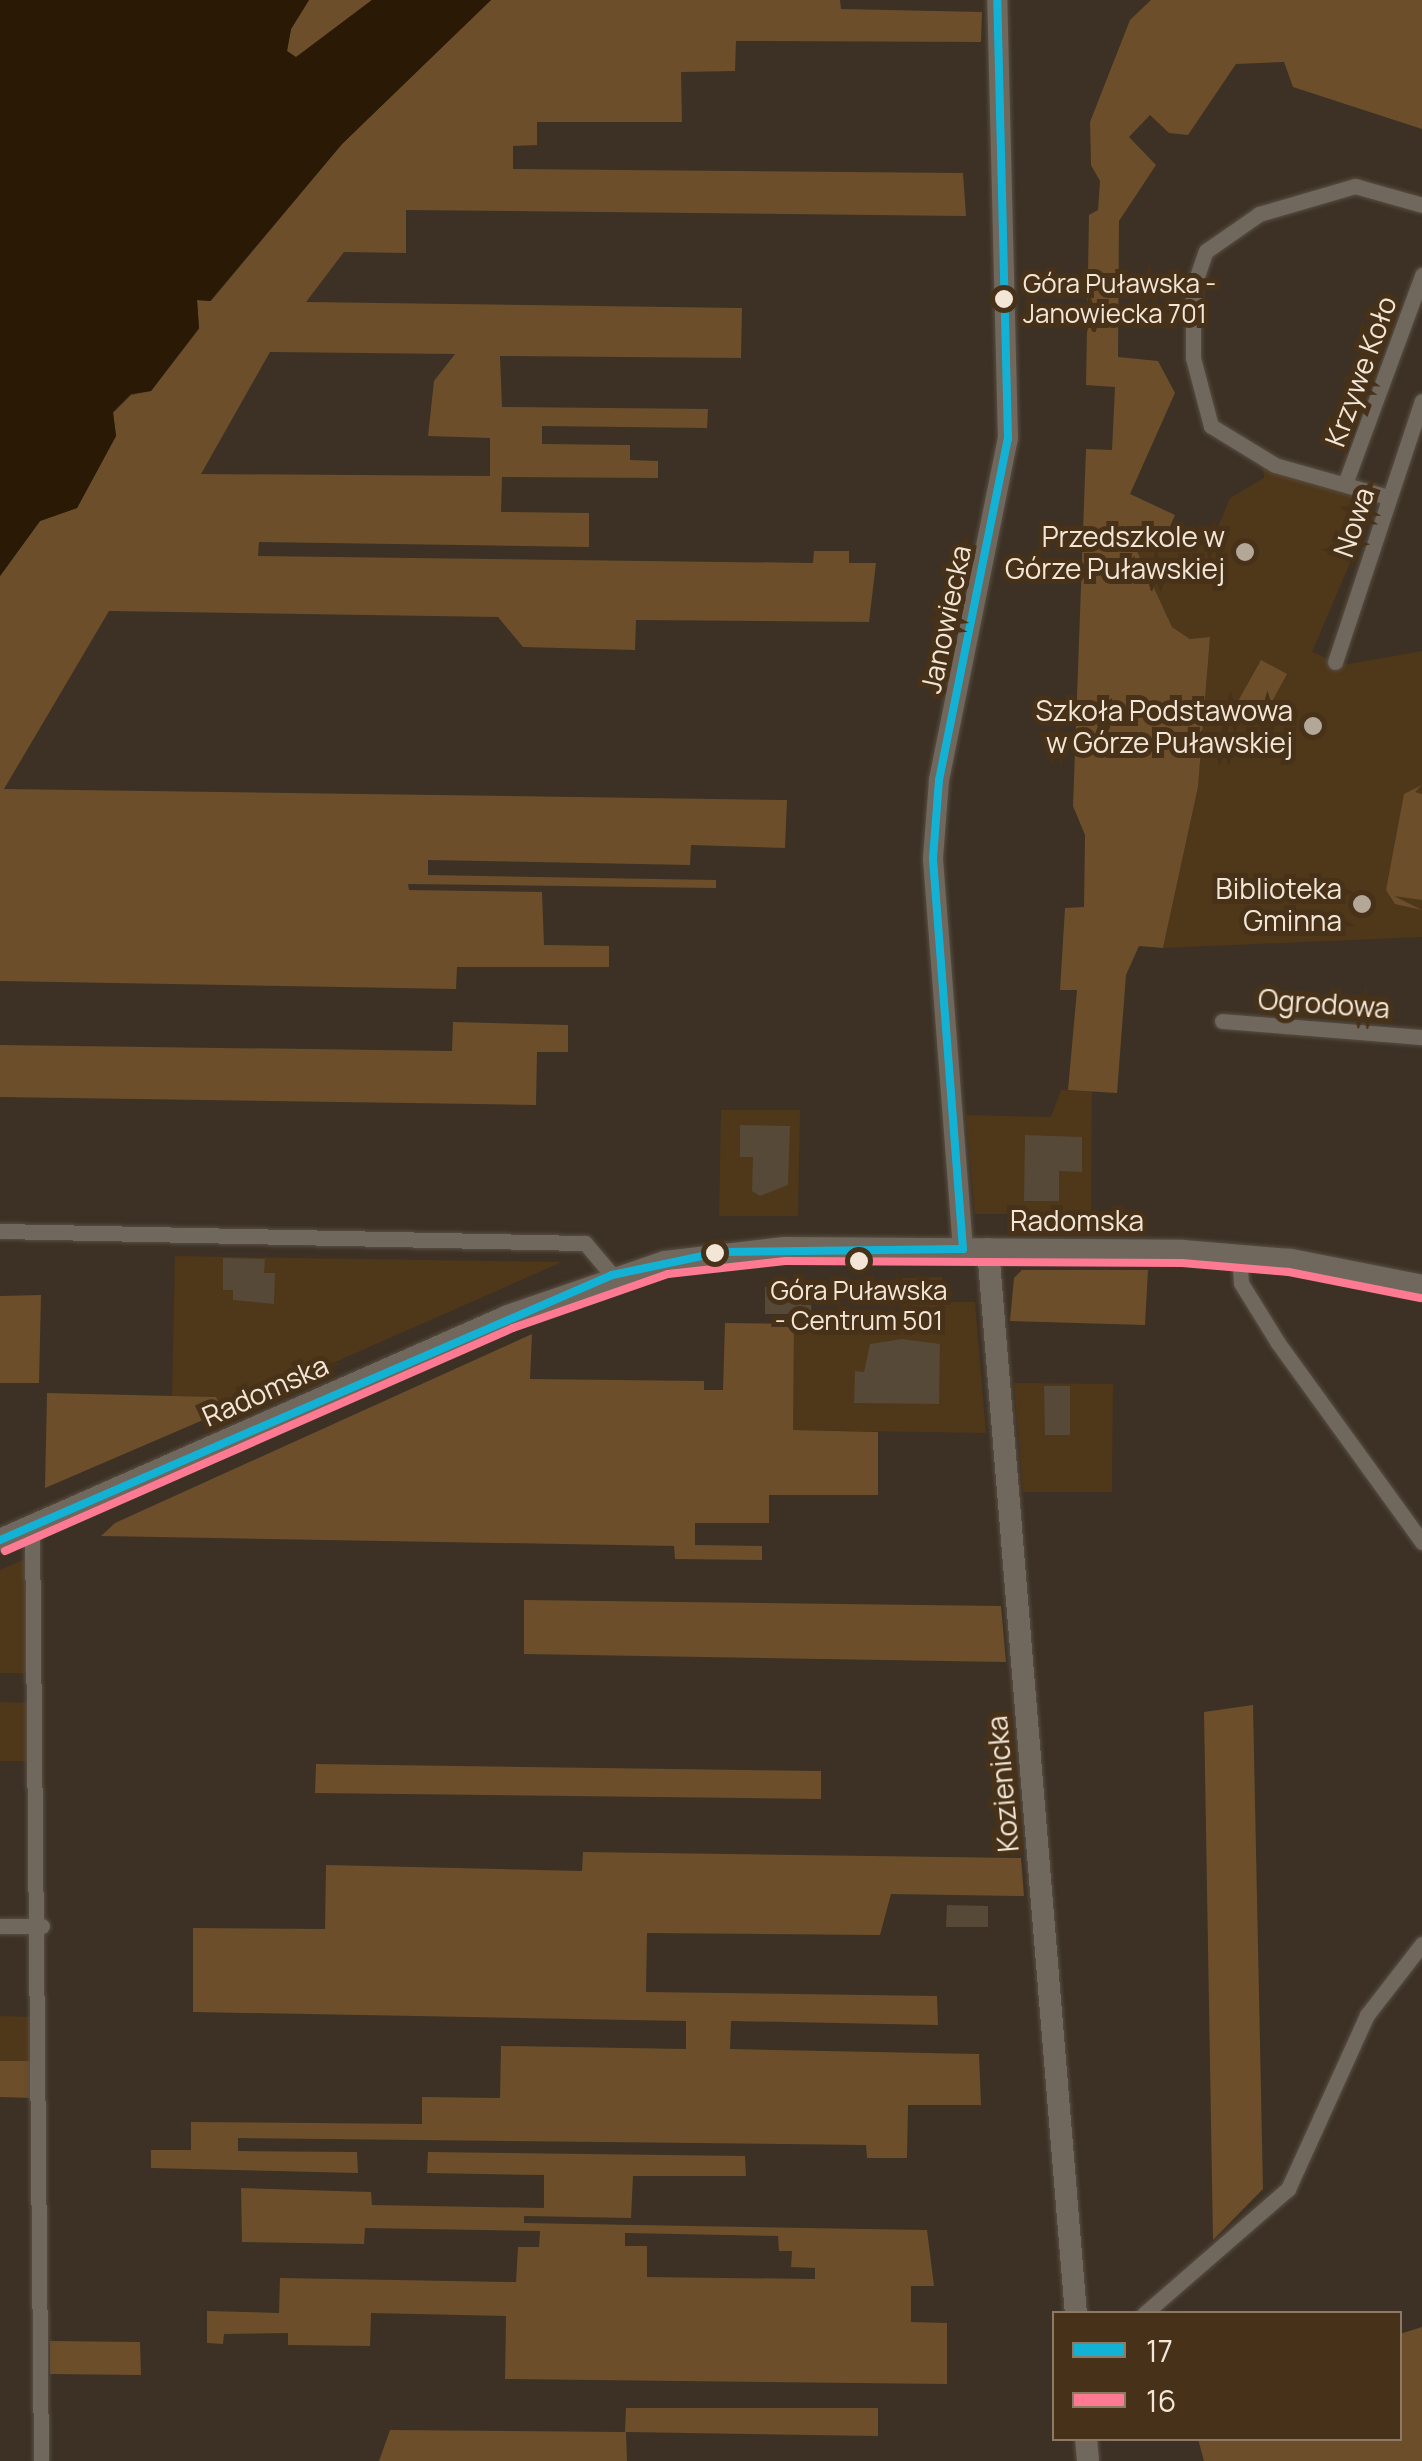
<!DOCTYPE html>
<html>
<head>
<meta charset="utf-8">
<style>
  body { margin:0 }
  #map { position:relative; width:1422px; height:2461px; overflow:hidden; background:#3c3124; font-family:Manrope,sans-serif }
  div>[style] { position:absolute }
  .built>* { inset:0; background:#4f3719 }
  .green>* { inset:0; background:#6c4e2a }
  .water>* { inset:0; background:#2a1905 }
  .building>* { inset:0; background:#564938 }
  .roads { filter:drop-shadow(0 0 2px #584e42) drop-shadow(0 0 2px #584e42) }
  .minor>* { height:15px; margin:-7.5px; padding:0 7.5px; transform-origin:7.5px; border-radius:7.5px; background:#70675d }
  .tertiary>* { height:20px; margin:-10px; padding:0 10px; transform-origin:10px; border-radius:10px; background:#70675d }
  .secondary>* { height:22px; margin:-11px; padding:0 11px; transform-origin:11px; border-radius:11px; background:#70675d }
  .bus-1>* { height:8px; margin:-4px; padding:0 4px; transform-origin:4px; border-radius:4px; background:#13b2d5 }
  .bus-2>* { height:8px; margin:-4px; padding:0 4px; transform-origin:4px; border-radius:4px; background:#fe7a93 }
  .dots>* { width:28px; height:28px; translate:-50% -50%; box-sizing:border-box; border:5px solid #473219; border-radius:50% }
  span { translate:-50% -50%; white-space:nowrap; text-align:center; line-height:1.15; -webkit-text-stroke:10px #473219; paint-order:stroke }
  .bus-label { font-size:26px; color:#f3e6d7 }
  .left { translate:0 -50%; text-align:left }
  .street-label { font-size:28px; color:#f3e6d7 }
  .poi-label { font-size:28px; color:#f3e6d7 }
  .right { translate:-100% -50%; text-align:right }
  .legend { position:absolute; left:1052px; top:2311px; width:350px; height:130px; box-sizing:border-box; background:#473219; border:2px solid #8c7a65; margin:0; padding:12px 18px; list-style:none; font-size:30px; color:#f3e6d7 }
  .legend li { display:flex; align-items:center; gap:20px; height:50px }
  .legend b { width:50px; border:2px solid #8c7a65 }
</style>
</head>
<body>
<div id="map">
  <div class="built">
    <i style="clip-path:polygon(1263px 467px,1376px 502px,1312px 652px,1343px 665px,1422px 651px,1422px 937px,1163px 948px,1198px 787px,1210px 638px,1190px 639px,1172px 627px,1128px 533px,1210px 546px,1230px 498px,1264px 478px)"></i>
    <i style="clip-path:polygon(1061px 1090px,1092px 1091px,1091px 1214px,975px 1214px,966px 1115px,1051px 1117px)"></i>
    <i style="clip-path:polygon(721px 1110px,800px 1110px,798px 1216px,719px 1216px)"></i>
    <i style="clip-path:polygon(175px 1256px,562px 1262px,224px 1411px,216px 1397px,172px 1396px)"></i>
    <i style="clip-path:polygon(942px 1277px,943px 1302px,975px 1302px,986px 1433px,792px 1430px,794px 1324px,901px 1325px,902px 1278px)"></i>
    <i style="clip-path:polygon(1014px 1383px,1113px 1384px,1112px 1492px,1023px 1492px)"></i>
    <i style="clip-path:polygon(27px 1558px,29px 1673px,0 1673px,0 1570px)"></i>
    <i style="clip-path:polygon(0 1702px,30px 1703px,31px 1761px,0 1761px)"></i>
    <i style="clip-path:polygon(0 2016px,35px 2017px,35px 2061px,0 2061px)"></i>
  </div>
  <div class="green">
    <i style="clip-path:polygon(309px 0,372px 0,296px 58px,287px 51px,291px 29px)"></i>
    <i style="clip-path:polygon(evenodd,491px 0,840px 0,841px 9px,982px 12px,981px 42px,736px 41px,735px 71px,681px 72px,682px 122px,537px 122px,537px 145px,513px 146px,513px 169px,963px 173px,966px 216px,406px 210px,406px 253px,344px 252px,306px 302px,742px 308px,741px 358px,500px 356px,502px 407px,708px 409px,707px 428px,542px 426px,542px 444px,630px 445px,630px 460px,658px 461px,658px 478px,502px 477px,501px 512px,589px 513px,589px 547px,259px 542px,258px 556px,813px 563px,814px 551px,849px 551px,849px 563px,876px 563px,869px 622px,636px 620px,635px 650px,523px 647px,498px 617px,109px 611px,4px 789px,787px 800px,785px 848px,691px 845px,690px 865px,428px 860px,428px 875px,716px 880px,716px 888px,408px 884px,409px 890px,542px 892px,544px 945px,609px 946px,609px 967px,457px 967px,456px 989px,0 981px,0 576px,40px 521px,77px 508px,116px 436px,113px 413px,131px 395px,151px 391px,199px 329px,197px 300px,211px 301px,342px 144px,491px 0,270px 352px,455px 354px,434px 381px,428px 436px,490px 438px,490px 476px,201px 474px,270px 352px)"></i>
    <i style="clip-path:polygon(1151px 0,1422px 0,1422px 129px,1293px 87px,1284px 62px,1236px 64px,1188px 135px,1169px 133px,1150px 115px,1129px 137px,1156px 165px,1119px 221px,1118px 357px,1158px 361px,1175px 393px,1130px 494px,1175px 515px,1165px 538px,1129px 534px,1172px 627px,1190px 639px,1210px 637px,1198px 787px,1163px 948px,1139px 946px,1126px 975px,1117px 1093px,1068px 1090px,1077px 990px,1060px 990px,1065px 908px,1084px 907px,1085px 835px,1073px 806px,1086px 449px,1112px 450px,1115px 387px,1086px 385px,1089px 215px,1098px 210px,1100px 181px,1091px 165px,1090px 122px,1130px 20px)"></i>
    <i style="clip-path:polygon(1261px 660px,1287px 674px,1263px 718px,1237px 703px)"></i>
    <i style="clip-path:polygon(1422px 785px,1415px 792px,1422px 794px,1422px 900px,1394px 896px,1422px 910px,1395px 904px,1386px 890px,1404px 794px)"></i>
    <i style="clip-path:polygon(453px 1022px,568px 1025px,568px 1052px,537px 1052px,536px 1105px,0 1097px,0 1045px,452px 1051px)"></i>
    <i style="clip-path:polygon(1022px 1270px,1148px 1270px,1145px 1325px,1010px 1321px,1014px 1278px)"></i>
    <i style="clip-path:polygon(41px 1295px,39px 1383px,0 1383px,0 1296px)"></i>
    <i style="clip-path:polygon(725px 1323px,794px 1324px,793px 1430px,878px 1432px,878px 1495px,769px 1495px,769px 1523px,695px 1523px,695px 1545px,762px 1546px,762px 1560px,675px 1559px,674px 1546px,101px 1536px,115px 1523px,532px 1334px,530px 1379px,704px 1381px,704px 1390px,723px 1390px)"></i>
    <i style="clip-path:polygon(47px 1393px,216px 1397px,224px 1411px,45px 1488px)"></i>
    <i style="clip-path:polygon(524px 1600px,1001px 1606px,1006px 1662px,524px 1654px)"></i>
    <i style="clip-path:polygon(1253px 1705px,1263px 2189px,1213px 2240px,1204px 1712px)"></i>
    <i style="clip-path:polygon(316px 1764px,821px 1771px,821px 1799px,315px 1793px)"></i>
    <i style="clip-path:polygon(583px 1852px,1021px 1858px,1024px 1896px,891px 1894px,880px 1935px,647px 1933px,646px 1992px,937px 1996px,938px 2025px,731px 2021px,730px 2049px,979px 2054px,981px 2105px,908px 2105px,907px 2158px,867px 2158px,866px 2145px,238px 2138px,238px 2151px,357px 2152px,358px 2173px,151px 2168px,151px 2150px,191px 2150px,191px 2122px,422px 2124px,422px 2097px,500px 2098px,501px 2046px,686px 2049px,686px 2021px,193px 2012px,193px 1928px,325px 1929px,326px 1865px,582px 1871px)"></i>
    <i style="clip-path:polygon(0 2061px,35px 2061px,35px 2098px,0 2097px)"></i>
    <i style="clip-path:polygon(evenodd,428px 2152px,745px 2156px,746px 2176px,633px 2176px,631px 2218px,524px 2216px,524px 2223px,927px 2230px,934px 2286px,911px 2286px,911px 2322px,947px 2323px,947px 2384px,505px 2379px,506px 2316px,371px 2313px,370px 2346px,288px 2345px,288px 2333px,224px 2334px,223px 2344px,207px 2343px,207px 2311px,279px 2313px,280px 2278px,516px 2282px,518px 2247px,539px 2247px,540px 2231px,365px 2228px,364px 2244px,242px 2242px,241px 2188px,371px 2192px,372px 2205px,544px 2208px,544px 2175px,427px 2173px,428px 2152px,625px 2233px,778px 2236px,779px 2251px,792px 2251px,791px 2267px,815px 2268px,815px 2279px,647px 2277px,647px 2246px,625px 2246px,625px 2233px)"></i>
    <i style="clip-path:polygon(1422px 2327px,1422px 2461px,1204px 2461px,1198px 2439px,1400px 2438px,1400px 2334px)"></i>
    <i style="clip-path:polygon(50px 2341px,140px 2342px,141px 2375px,50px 2374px)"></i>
    <i style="clip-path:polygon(626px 2408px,878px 2408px,878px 2436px,626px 2432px,627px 2461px,379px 2461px,390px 2430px,625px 2432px)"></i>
  </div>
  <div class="water">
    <i style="clip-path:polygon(0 0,309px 0,291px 29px,287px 51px,296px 57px,372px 0,491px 0,342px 144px,210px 301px,197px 300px,199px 328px,151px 391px,131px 394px,113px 412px,116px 436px,77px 508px,40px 521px,0 576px)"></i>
  </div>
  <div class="building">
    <i style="clip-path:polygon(740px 1125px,790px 1126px,788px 1185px,760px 1196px,752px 1191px,753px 1157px,740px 1157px)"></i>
    <i style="clip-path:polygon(1025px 1135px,1082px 1137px,1082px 1172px,1059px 1171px,1059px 1201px,1024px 1201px)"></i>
    <i style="clip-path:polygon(223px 1258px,265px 1259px,264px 1273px,275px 1273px,274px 1304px,233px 1300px,233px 1290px,223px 1290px)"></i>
    <i style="clip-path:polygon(765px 1287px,812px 1288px,811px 1314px,765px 1314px)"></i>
    <i style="clip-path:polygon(902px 1339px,940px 1344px,939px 1404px,854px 1403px,855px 1371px,864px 1372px,870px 1344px)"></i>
    <i style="clip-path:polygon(1044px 1386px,1070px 1386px,1070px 1435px,1045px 1435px)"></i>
    <i style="clip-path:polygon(947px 1905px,988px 1906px,988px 1927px,946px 1927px)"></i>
  </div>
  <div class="roads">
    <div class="minor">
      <i style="left:1346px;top:481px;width:220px;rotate:-69.7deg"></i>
      <i style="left:1388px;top:497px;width:117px;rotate:-164.2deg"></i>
      <i style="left:1275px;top:465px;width:75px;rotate:-148.6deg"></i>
      <i style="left:1211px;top:426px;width:70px;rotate:-104.8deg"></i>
      <i style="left:1193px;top:358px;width:70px;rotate:-90deg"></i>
      <i style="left:1193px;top:288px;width:39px;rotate:-71deg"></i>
      <i style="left:1206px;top:251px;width:65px;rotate:-34.9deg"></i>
      <i style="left:1259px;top:214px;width:100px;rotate:-16.3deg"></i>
      <i style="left:1355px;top:186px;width:70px;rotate:15.8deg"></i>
      <i style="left:1335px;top:662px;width:275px;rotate:-71.6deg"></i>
      <i style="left:1222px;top:1021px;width:201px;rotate:4.6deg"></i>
      <i style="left:0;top:1231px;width:585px;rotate:1.18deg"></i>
      <i style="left:585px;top:1243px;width:42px;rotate:49.8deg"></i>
      <i style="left:1239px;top:1254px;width:29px;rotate:86deg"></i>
      <i style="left:1241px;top:1283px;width:70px;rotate:58.3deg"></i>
      <i style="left:1278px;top:1343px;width:246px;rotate:54.1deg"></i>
      <i style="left:32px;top:1526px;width:935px;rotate:89.45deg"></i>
      <i style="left:0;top:1926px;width:42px"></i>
      <i style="left:1144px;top:2314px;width:191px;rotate:-41deg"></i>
      <i style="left:1288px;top:2189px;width:191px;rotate:-65.6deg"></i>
      <i style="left:1367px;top:2015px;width:90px;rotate:-52.2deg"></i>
    </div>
    <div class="tertiary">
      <i style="left:963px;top:1249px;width:392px;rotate:-94.4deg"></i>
      <i style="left:933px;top:858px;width:78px;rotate:-85.6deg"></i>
      <i style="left:939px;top:780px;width:348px;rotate:-78.6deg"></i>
      <i style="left:1008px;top:439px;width:439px;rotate:-91.4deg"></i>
    </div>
    <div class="secondary">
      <i style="left:988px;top:1249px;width:1069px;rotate:85.28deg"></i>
      <i style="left:0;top:1540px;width:555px;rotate:-23.79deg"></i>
      <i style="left:508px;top:1316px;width:166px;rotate:-19deg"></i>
      <i style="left:665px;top:1262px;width:120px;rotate:-6.7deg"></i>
      <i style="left:784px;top:1248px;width:399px;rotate:0.4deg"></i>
      <i style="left:1183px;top:1251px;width:108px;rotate:4.8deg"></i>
      <i style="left:1291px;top:1260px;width:134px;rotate:11.2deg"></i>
      <i style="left:1086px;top:2438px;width:23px;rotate:85deg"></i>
    </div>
  </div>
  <div class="bus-1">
    <i style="left:963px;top:1249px;width:392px;rotate:-94.4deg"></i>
    <i style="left:933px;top:858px;width:78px;rotate:-85.6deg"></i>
    <i style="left:939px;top:780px;width:348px;rotate:-78.6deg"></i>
    <i style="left:1008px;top:439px;width:439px;rotate:-91.4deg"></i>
    <i style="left:0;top:1540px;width:667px;rotate:-23.41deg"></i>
    <i style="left:612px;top:1275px;width:111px;rotate:-11.9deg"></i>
    <i style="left:721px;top:1252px;width:242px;rotate:-0.7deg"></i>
  </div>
  <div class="bus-2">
    <i style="left:5px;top:1551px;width:555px;rotate:-23.7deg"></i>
    <i style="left:513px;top:1328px;width:164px;rotate:-19.2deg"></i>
    <i style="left:668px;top:1274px;width:118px;rotate:-6.3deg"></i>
    <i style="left:785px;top:1261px;width:397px;rotate:0.3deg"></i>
    <i style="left:1182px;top:1263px;width:107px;rotate:4.8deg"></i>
    <i style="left:1289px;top:1272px;width:134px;rotate:11.2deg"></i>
  </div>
  <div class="dots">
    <i style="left:1004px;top:299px;background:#f3e6d7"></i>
    <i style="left:1245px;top:552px;background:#b3a798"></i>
    <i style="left:1313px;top:726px;background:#b3a798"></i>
    <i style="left:1362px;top:904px;background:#b3a798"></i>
    <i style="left:715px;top:1253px;background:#f3e6d7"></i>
    <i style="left:859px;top:1261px;background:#f3e6d7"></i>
  </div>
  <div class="bus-label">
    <span class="left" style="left:1023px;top:299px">Góra Puławska -<br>Janowiecka 701</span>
    <span style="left:859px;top:1306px">Góra Puławska<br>- Centrum 501</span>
  </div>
  <div class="street-label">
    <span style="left:1360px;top:371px;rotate:-70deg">Krzywe Koło</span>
    <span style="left:1353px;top:522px;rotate:-71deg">Nowa</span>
    <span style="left:945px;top:619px;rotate:-78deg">Janowiecka</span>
    <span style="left:1324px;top:1003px;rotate:4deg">Ogrodowa</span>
    <span style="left:1077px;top:1220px">Radomska</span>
    <span style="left:265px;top:1390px;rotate:-24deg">Radomska</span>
    <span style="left:1002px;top:1784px;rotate:-95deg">Kozienicka</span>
  </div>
  <div class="poi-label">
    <span class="right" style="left:1225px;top:552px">Przedszkole w<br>Górze Puławskiej</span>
    <span class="right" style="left:1293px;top:726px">Szkoła Podstawowa<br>w Górze Puławskiej</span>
    <span class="right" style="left:1342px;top:904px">Biblioteka<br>Gminna</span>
  </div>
  <ul class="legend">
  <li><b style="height:12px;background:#13b2d5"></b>17</li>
  <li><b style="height:12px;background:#fe7a93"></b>16</li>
  </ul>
</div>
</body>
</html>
